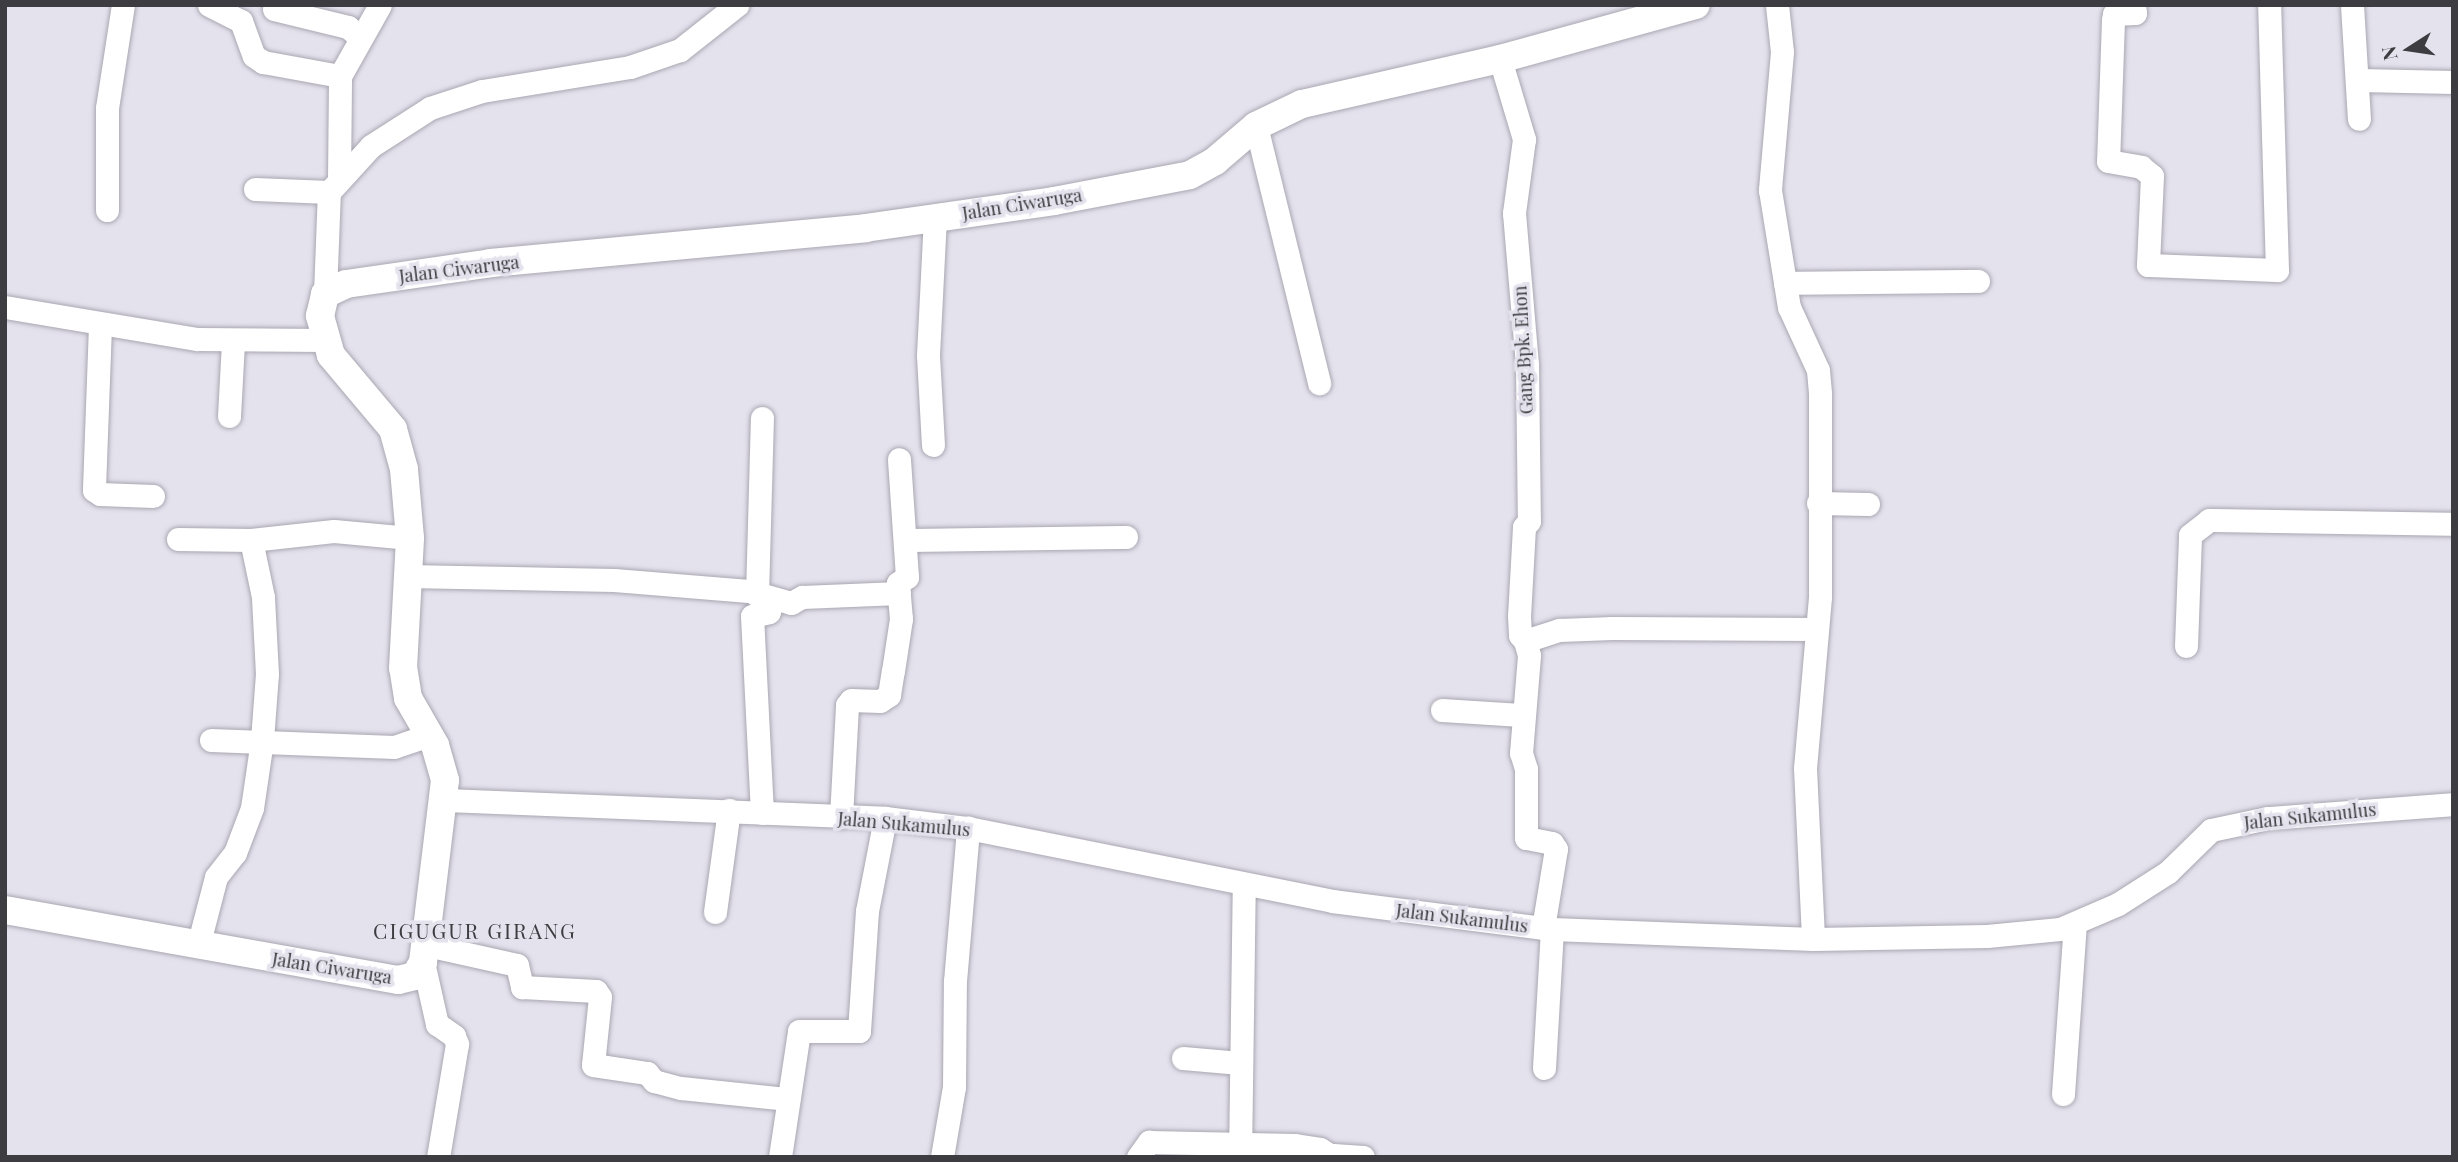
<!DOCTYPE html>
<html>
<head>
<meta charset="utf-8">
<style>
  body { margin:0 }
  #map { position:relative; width:2458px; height:1162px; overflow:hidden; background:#e4e2ed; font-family:"Playfair Display",serif }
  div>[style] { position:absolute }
  .roads { filter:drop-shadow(0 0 2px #aaa7b2) drop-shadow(0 0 2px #aaa7b2) }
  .minor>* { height:23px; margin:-11.5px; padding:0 11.5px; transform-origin:11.5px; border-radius:11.5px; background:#fff }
  .tertiary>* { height:28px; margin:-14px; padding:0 14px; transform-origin:14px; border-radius:14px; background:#fff }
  span { translate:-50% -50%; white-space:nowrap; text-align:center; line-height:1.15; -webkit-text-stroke:7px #e4e2ed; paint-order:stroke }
  .street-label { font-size:18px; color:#3d3c40 }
  .quarter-label { font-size:21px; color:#3d3c40; letter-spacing:2px }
  .frame { position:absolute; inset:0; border:7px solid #3d3c40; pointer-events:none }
  .north { position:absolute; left:2374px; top:14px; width:70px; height:70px; -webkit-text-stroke:5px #e4e2ed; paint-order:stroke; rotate:258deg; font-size:19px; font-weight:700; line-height:28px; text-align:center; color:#3d3c40 }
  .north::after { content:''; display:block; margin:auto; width:24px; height:32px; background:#3d3c40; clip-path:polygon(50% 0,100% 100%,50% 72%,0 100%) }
</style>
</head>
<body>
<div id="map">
  <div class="roads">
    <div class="minor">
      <i style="left:209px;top:5px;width:36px;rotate:27deg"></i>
      <i style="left:241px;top:21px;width:37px;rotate:70deg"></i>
      <i style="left:254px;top:56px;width:11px;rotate:34deg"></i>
      <i style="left:263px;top:62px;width:78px;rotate:10.3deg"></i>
      <i style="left:1777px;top:5px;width:47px;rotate:83.9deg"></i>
      <i style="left:1782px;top:52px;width:139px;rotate:95deg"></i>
      <i style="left:1770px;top:190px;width:119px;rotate:80.8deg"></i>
      <i style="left:1789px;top:307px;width:69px;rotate:65.3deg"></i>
      <i style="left:1818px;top:370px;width:24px;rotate:85deg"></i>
      <i style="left:1820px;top:394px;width:203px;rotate:90deg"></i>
      <i style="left:1820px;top:597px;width:172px;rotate:95deg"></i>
      <i style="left:1805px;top:768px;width:171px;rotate:87.3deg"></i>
      <i style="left:2134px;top:5px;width:8px;rotate:83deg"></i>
      <i style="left:2135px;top:13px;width:21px;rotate:177deg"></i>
      <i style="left:2114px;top:14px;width:6px;rotate:99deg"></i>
      <i style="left:2113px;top:20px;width:141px;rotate:92deg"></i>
      <i style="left:2108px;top:161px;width:34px;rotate:10deg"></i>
      <i style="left:2141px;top:167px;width:14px;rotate:39deg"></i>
      <i style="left:2152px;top:176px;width:89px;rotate:92.6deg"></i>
      <i style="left:2148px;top:265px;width:129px;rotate:2.2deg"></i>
      <i style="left:2277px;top:270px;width:265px;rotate:-91.7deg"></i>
      <i style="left:2352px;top:5px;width:114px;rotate:86.5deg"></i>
      <i style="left:274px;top:9px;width:76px;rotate:13.7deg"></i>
      <i style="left:348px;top:27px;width:15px;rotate:42deg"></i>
      <i style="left:1500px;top:59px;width:84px;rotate:73.3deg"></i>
      <i style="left:1524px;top:139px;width:75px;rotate:97.7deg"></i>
      <i style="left:1514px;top:213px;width:152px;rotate:85.1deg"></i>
      <i style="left:1527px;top:364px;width:157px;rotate:89.3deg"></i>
      <i style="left:1529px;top:521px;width:8px;rotate:130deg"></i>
      <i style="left:1524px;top:527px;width:89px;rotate:93.2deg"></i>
      <i style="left:1519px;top:616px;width:19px;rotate:87deg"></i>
      <i style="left:1520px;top:635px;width:8px;rotate:50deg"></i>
      <i style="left:2359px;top:80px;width:94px;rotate:1.2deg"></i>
      <i style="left:1256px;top:126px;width:265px;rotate:76.2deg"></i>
      <i style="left:339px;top:178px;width:102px;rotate:-89.4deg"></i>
      <i style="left:340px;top:76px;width:81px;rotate:-60.6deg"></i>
      <i style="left:255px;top:189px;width:74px;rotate:2.3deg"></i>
      <i style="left:107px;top:210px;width:102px;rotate:-90deg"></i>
      <i style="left:107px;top:108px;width:104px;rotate:-81.2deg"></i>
      <i style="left:1785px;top:283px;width:193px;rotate:-0.6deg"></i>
      <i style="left:325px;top:294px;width:102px;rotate:-87.8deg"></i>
      <i style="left:329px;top:192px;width:62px;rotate:-47.6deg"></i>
      <i style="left:371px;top:146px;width:70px;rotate:-32.8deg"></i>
      <i style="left:430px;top:108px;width:55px;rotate:-18.1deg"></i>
      <i style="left:482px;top:91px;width:150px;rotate:-9.2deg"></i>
      <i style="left:630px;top:67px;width:53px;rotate:-18.8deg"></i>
      <i style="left:680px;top:50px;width:73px;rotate:-38.3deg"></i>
      <i style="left:5px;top:307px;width:195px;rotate:9.5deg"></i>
      <i style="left:197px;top:339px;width:128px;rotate:0.4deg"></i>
      <i style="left:100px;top:325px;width:165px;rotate:92.1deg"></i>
      <i style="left:94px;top:490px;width:7px;rotate:34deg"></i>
      <i style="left:100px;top:494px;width:53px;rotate:2.2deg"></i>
      <i style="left:229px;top:416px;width:75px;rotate:-86.9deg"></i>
      <i style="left:933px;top:445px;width:90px;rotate:-93.2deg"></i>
      <i style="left:928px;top:355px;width:137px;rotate:-87.1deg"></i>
      <i style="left:1818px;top:503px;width:50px;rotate:1.1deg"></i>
      <i style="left:178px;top:539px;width:73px;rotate:0.8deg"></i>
      <i style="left:251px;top:540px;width:83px;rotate:-6.2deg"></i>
      <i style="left:334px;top:531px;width:76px;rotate:5.3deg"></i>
      <i style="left:905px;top:540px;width:221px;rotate:-0.8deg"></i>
      <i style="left:407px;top:576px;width:207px;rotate:1.1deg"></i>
      <i style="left:614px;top:580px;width:135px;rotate:4.7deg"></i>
      <i style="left:749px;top:591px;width:44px;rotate:15.9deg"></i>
      <i style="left:791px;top:603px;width:13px;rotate:-29deg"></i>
      <i style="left:802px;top:597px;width:97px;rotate:-2.4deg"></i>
      <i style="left:757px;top:595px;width:177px;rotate:-88.4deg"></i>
      <i style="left:2186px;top:646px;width:111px;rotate:-87.9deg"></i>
      <i style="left:2190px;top:535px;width:24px;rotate:-38deg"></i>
      <i style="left:2209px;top:520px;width:244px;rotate:0.9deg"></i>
      <i style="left:1442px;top:710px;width:79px;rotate:3.6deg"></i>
      <i style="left:211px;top:740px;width:183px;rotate:2.2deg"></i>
      <i style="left:394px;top:747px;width:36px;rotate:-19deg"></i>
      <i style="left:446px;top:800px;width:439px;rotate:2.3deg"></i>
      <i style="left:885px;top:818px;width:84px;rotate:6.9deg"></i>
      <i style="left:968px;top:828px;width:371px;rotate:11.3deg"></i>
      <i style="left:1332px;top:901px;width:222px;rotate:7.3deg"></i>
      <i style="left:1552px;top:929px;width:261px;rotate:2.2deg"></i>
      <i style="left:1813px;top:939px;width:174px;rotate:-1deg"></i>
      <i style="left:1987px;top:936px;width:73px;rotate:-5.5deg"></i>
      <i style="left:2060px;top:929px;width:63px;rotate:-23.3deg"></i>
      <i style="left:2118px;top:904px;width:59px;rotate:-32.6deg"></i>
      <i style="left:2168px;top:872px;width:60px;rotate:-44.3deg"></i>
      <i style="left:2211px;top:830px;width:58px;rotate:-11.9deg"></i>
      <i style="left:2268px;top:818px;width:186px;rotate:-4.3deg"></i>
      <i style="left:762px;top:813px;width:197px;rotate:-92.9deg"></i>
      <i style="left:752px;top:616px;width:17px;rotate:-13deg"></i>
      <i style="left:769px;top:612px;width:12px;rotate:-81deg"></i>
      <i style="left:841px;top:817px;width:112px;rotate:-86.9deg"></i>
      <i style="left:847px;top:705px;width:6px;rotate:-51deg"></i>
      <i style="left:851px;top:700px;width:29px;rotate:2deg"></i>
      <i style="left:880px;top:701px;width:11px;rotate:-34deg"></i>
      <i style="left:889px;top:695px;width:24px;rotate:-81deg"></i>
      <i style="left:893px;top:671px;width:53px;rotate:-81.3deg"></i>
      <i style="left:901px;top:619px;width:36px;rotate:-95deg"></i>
      <i style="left:898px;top:583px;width:11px;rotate:-34deg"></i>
      <i style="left:907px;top:577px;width:118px;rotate:-93.9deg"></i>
      <i style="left:715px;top:912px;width:103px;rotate:-82.2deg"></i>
      <i style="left:1543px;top:928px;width:80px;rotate:-80.7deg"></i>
      <i style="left:1556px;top:849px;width:7px;rotate:-124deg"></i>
      <i style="left:1552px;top:843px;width:26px;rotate:-169deg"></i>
      <i style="left:1526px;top:838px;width:69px;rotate:-90deg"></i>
      <i style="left:1526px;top:769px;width:17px;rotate:-107deg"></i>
      <i style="left:1521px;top:753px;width:98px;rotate:-85.3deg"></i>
      <i style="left:1529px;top:655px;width:15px;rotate:-106deg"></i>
      <i style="left:1525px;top:641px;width:36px;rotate:-18deg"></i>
      <i style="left:1559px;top:630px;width:53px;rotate:-2.2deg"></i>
      <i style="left:1612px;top:628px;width:202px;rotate:0.3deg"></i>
      <i style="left:427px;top:945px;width:92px;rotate:12.5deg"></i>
      <i style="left:517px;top:965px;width:23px;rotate:77deg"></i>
      <i style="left:522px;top:987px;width:74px;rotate:3.1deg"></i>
      <i style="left:596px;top:991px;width:7px;rotate:56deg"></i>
      <i style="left:600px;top:997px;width:68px;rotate:95.9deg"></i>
      <i style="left:593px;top:1065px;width:55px;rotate:8.4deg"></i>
      <i style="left:647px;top:1073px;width:11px;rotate:49deg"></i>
      <i style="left:654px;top:1081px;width:28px;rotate:15deg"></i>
      <i style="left:681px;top:1088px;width:108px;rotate:5.9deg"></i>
      <i style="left:198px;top:946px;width:71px;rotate:-75.4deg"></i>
      <i style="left:216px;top:877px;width:31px;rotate:-52deg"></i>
      <i style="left:235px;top:853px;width:48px;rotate:-69.3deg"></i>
      <i style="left:252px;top:808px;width:69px;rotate:-81.6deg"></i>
      <i style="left:262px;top:740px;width:66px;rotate:-85.7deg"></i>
      <i style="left:267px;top:674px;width:77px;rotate:-93deg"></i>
      <i style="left:263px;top:597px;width:58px;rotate:-101.9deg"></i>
      <i style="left:423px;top:962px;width:64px;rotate:77.3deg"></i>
      <i style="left:437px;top:1024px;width:21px;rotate:35deg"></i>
      <i style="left:454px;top:1036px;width:9px;rotate:69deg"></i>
      <i style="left:457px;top:1044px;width:115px;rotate:99.5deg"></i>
      <i style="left:1183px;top:1058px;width:57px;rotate:5deg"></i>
      <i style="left:1544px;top:1068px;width:139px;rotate:-86.7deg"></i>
      <i style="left:2063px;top:1094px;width:171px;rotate:-86deg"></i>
      <i style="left:1333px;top:1155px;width:30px;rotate:4deg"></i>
      <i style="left:780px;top:1157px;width:127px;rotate:-81.4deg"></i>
      <i style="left:799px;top:1031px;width:60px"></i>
      <i style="left:859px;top:1031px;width:120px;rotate:-86.2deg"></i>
      <i style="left:867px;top:911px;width:95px;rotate:-79deg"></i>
      <i style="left:942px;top:1157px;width:71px;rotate:-80.3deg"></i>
      <i style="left:954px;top:1087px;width:106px;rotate:-89.5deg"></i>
      <i style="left:955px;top:981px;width:154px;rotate:-85.1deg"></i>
      <i style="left:1138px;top:1157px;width:19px;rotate:-54deg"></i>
      <i style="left:1149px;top:1142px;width:146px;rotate:1.2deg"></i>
      <i style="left:1295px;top:1145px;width:25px;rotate:9deg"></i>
      <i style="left:1320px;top:1149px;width:15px;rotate:32deg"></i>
      <i style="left:1240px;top:1157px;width:270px;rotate:-89.2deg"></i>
    </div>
    <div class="tertiary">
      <i style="left:5px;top:910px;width:399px;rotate:10.1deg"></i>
      <i style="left:398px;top:980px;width:17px;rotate:-13deg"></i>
      <i style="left:415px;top:976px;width:16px;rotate:-60deg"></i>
      <i style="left:423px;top:962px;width:183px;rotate:-83.1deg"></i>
      <i style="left:445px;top:780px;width:36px;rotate:-106deg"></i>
      <i style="left:435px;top:745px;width:54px;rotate:-119.9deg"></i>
      <i style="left:408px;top:698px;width:30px;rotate:-99deg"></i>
      <i style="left:403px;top:668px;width:130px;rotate:-86.9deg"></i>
      <i style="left:410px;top:538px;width:69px;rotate:-95deg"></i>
      <i style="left:404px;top:469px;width:41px;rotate:-105.4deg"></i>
      <i style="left:393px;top:429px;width:97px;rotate:-130deg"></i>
      <i style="left:331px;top:355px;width:41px;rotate:-105.8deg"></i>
      <i style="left:320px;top:316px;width:23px;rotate:-77deg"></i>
      <i style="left:325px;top:294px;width:23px;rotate:-25deg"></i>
      <i style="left:346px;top:284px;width:147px;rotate:-8.2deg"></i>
      <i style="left:491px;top:263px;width:376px;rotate:-5.3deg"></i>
      <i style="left:865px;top:228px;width:191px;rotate:-8.1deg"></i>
      <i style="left:1054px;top:201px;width:138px;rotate:-10.8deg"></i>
      <i style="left:1190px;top:175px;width:29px;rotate:-29deg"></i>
      <i style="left:1215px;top:161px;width:54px;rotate:-40.5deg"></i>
      <i style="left:1256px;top:126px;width:51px;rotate:-25.6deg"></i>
      <i style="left:1302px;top:104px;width:203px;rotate:-12.8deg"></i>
      <i style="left:1500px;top:59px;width:203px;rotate:-15.4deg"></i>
    </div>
  </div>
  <div class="street-label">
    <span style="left:1022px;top:204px;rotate:-9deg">Jalan Ciwaruga</span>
    <span style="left:459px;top:269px;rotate:-7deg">Jalan Ciwaruga</span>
    <span style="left:1523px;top:350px;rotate:-93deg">Gang Bpk. Ehon</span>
    <span style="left:2310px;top:816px;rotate:-6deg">Jalan Sukamulus</span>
    <span style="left:904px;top:824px;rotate:5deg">Jalan Sukamulus</span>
    <span style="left:1462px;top:918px;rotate:7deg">Jalan Sukamulus</span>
    <span style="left:332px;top:968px;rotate:9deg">Jalan Ciwaruga</span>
  </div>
  <div class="quarter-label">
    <span style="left:475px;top:930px">CIGUGUR GIRANG</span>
  </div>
  <div class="frame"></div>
  <div class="north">N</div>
</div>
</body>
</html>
